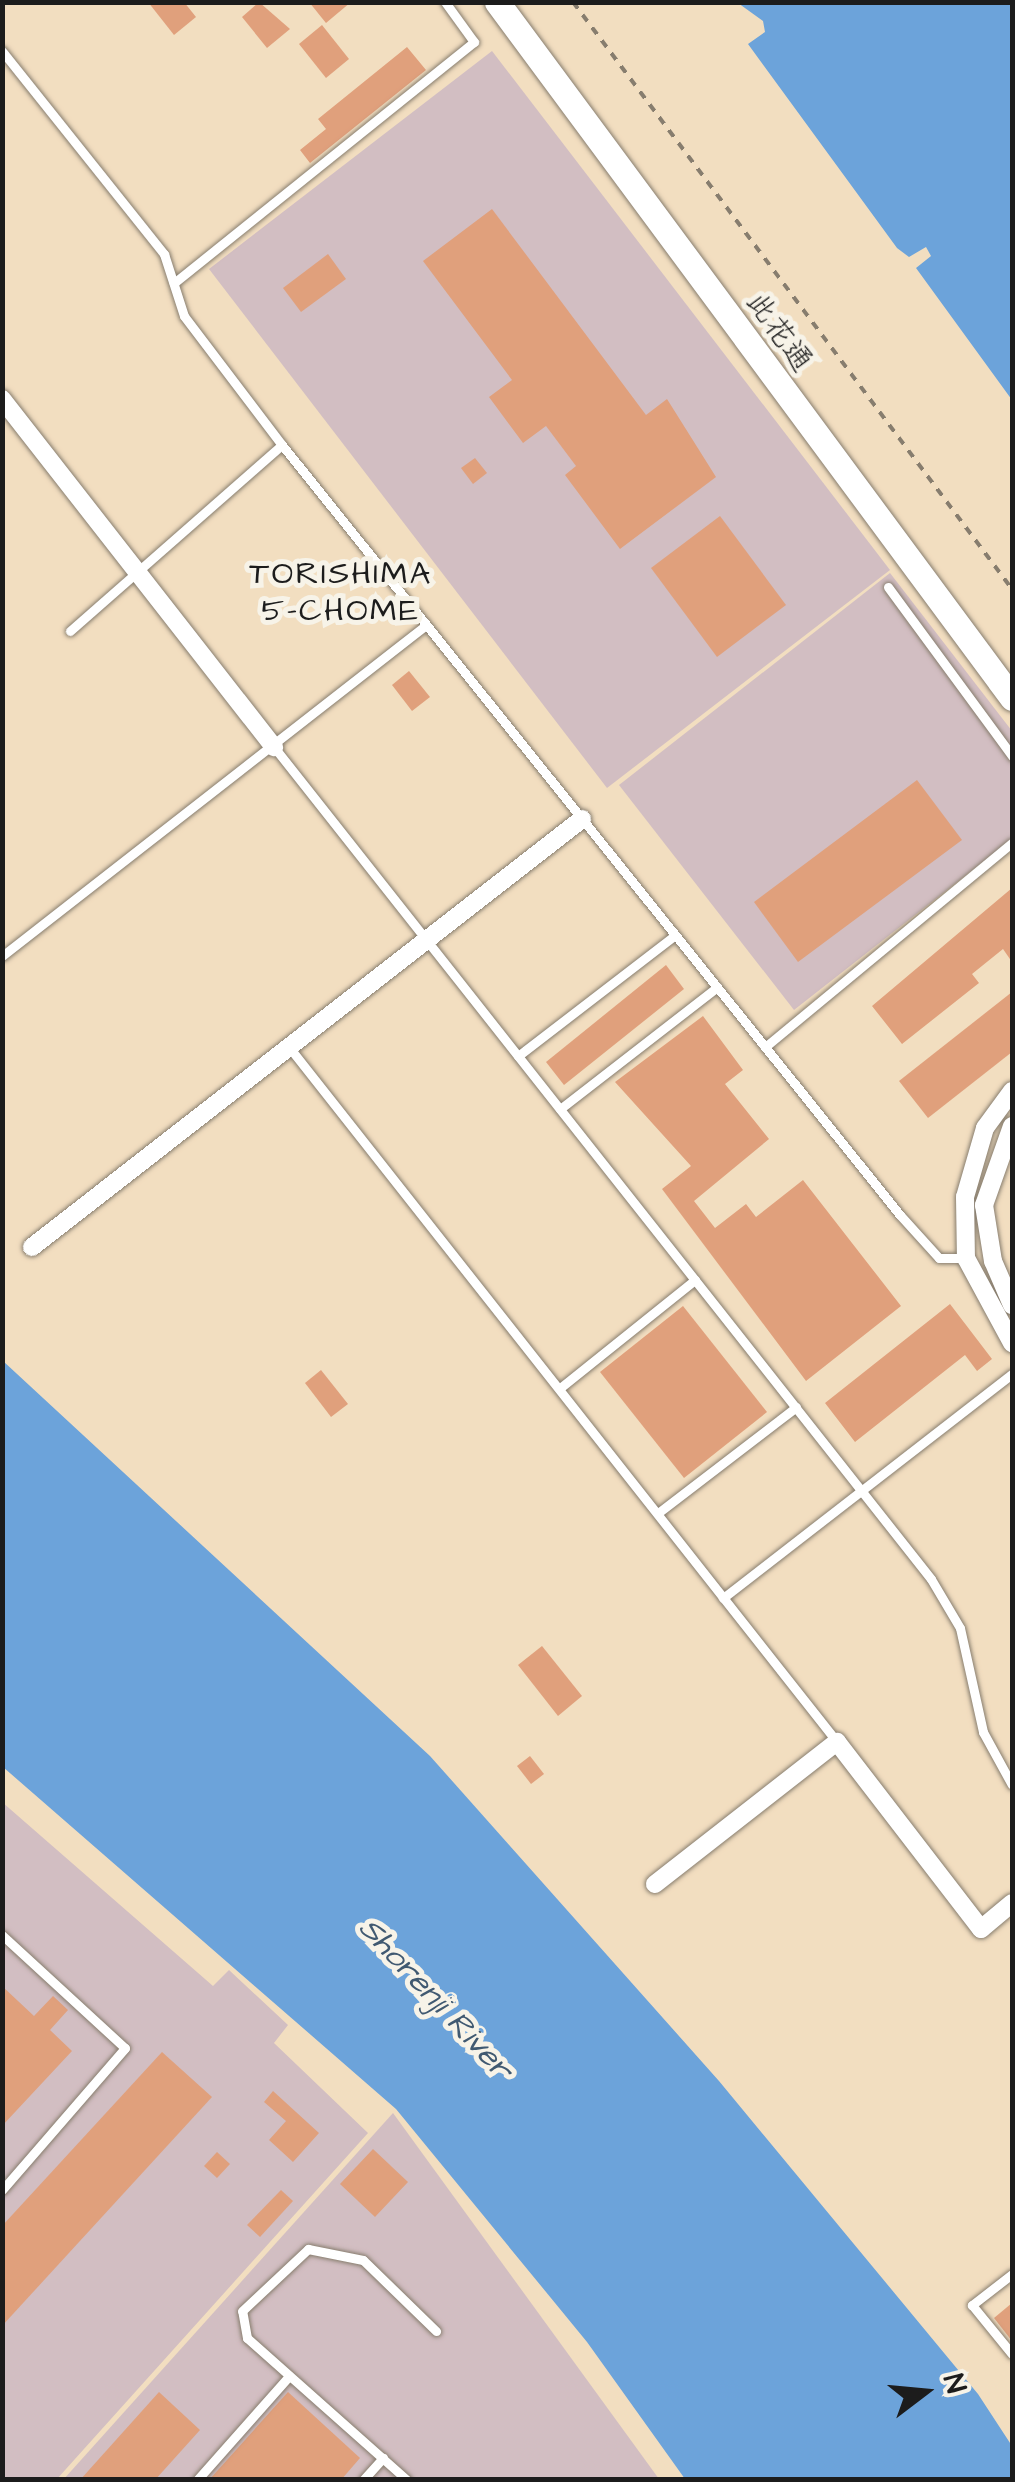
<!DOCTYPE html>
<html>
<head>
<meta charset="utf-8">
<style>
  body { margin:0 }
  #map { position:relative; width:1015px; height:2482px; overflow:hidden; background:#f2dec0; font-family:"Architects Daughter","Klee One",sans-serif }
  div>[style] { position:absolute }
  .industrial>* { inset:0; background:#d2bec2 }
  .water>* { inset:0; background:#6ca3da }
  .building>* { inset:0; background:#e0a07c }
  .path>* { height:4px; margin-top:-2px; transform-origin:0; background:repeating-linear-gradient(90deg,#877d6e 0 8px,transparent 0 16px) }
  .roads { filter:drop-shadow(0 0 2px #877d6e) drop-shadow(0 0 2px #877d6e) }
  .lane>* { height:9px; margin:-4.5px; padding:0 4.5px; transform-origin:4.5px; border-radius:4.5px; background:#fff }
  .street>* { height:18px; margin:-9px; padding:0 9px; transform-origin:9px; border-radius:9px; background:#fff }
  .secondary>* { height:25px; margin:-12.5px; padding:0 12.5px; transform-origin:12.5px; border-radius:12.5px; background:#fff }
  span { translate:-50% -50%; white-space:nowrap; text-align:center; line-height:1.15; -webkit-text-stroke:10px #f7f3e8; paint-order:stroke }
  .street-label { font-size:30px; color:#1c1c1c }
  .neighbourhood-label { font-size:32px; color:#1c1c1c; letter-spacing:2.5px }
  .water-label { font-size:32px; color:#405971; font-style:italic }
  .frame { position:absolute; inset:0; border:5px solid #1c1c1c; pointer-events:none }
  .north { position:absolute; left:875px; top:2342px; width:100px; height:100px; -webkit-text-stroke:8px #f7f3e8; paint-order:stroke; rotate:74deg; font-size:28px; font-weight:700; line-height:40px; text-align:center; color:#1c1c1c }
  .north::after { content:''; display:block; margin:auto; width:35px; height:45px; background:#1c1c1c; clip-path:polygon(50% 0,100% 100%,50% 72%,0 100%) }
</style>
</head>
<body>
<div id="map">
  <div class="industrial">
    <i style="clip-path:polygon(492px 51px,890px 570px,607px 788px,209px 269px)"></i>
    <i style="clip-path:polygon(890px 573px,1012px 731px,1012px 839px,794px 1010px,619px 785px)"></i>
    <i style="clip-path:polygon(2px 1802px,213px 1986px,229px 1970px,288px 2025px,274px 2043px,368px 2133px,57px 2479px,3px 2479px)"></i>
    <i style="clip-path:polygon(393px 2113px,659px 2479px,63px 2480px)"></i>
  </div>
  <div class="water">
    <i style="clip-path:polygon(738px 3px,1012px 3px,1012px 400px,916px 268px,931px 256px,926px 247px,909px 257px,897px 248px,748px 44px,765px 32px,763px 21px)"></i>
    <i style="clip-path:polygon(3px 1361px,430px 1756px,719px 2081px,978px 2394px,1012px 2446px,1012px 2479px,685px 2479px,587px 2342px,396px 2109px,3px 1767px)"></i>
  </div>
  <div class="building">
    <i style="clip-path:polygon(148px 2px,184px 2px,196px 17px,174px 35px)"></i>
    <i style="clip-path:polygon(259px 2px,290px 29px,267px 48px,242px 17px)"></i>
    <i style="clip-path:polygon(309px 2px,351px 2px,326px 23px)"></i>
    <i style="clip-path:polygon(322px 25px,349px 59px,326px 78px,299px 44px)"></i>
    <i style="clip-path:polygon(407px 47px,426px 70px,310px 163px,300px 150px,326px 129px,318px 119px)"></i>
    <i style="clip-path:polygon(492px 209px,646px 415px,667px 399px,716px 477px,620px 549px,565px 475px,576px 466px,546px 426px,523px 443px,489px 397px,512px 380px,423px 261px)"></i>
    <i style="clip-path:polygon(328px 254px,346px 279px,301px 312px,283px 288px)"></i>
    <i style="clip-path:polygon(475px 458px,487px 473px,473px 484px,461px 468px)"></i>
    <i style="clip-path:polygon(720px 516px,786px 605px,717px 657px,651px 568px)"></i>
    <i style="clip-path:polygon(409px 671px,430px 697px,412px 711px,392px 685px)"></i>
    <i style="clip-path:polygon(917px 780px,962px 840px,798px 962px,754px 902px)"></i>
    <i style="clip-path:polygon(1012px 888px,1012px 962px,1003px 949px,972px 974px,979px 983px,902px 1044px,872px 1006px)"></i>
    <i style="clip-path:polygon(666px 965px,684px 989px,564px 1085px,546px 1062px)"></i>
    <i style="clip-path:polygon(1012px 992px,1012px 1052px,928px 1118px,899px 1081px)"></i>
    <i style="clip-path:polygon(703px 1016px,743px 1070px,725px 1084px,769px 1139px,694px 1201px,715px 1228px,746px 1204px,756px 1217px,803px 1180px,901px 1306px,806px 1381px,662px 1189px,691px 1166px,615px 1082px)"></i>
    <i style="clip-path:polygon(950px 1304px,992px 1359px,977px 1371px,965px 1355px,855px 1442px,825px 1403px)"></i>
    <i style="clip-path:polygon(683px 1306px,767px 1412px,684px 1478px,600px 1372px)"></i>
    <i style="clip-path:polygon(321px 1370px,348px 1404px,331px 1417px,305px 1383px)"></i>
    <i style="clip-path:polygon(542px 1646px,582px 1696px,558px 1716px,518px 1665px)"></i>
    <i style="clip-path:polygon(530px 1756px,544px 1774px,531px 1784px,517px 1766px)"></i>
    <i style="clip-path:polygon(2px 1986px,34px 2016px,53px 1996px,68px 2010px,50px 2030px,72px 2051px,2px 2126px)"></i>
    <i style="clip-path:polygon(162px 2052px,212px 2097px,2px 2326px,2px 2226px)"></i>
    <i style="clip-path:polygon(273px 2091px,319px 2133px,293px 2162px,269px 2140px,286px 2121px,264px 2102px)"></i>
    <i style="clip-path:polygon(373px 2149px,408px 2182px,375px 2217px,340px 2184px)"></i>
    <i style="clip-path:polygon(217px 2152px,230px 2164px,217px 2178px,204px 2166px)"></i>
    <i style="clip-path:polygon(281px 2190px,293px 2201px,260px 2237px,247px 2225px)"></i>
    <i style="clip-path:polygon(1012px 2303px,1012px 2341px,994px 2318px)"></i>
    <i style="clip-path:polygon(159px 2392px,200px 2430px,155px 2480px,80px 2480px)"></i>
    <i style="clip-path:polygon(288px 2392px,360px 2458px,341px 2480px,209px 2480px)"></i>
  </div>
  <div class="path">
    <i style="left:573px;top:2px;width:733px;rotate:53.21deg"></i>
  </div>
  <div class="roads">
    <div class="lane">
      <i style="left:2px;top:51px;width:260px;rotate:51.4deg"></i>
      <i style="left:164px;top:254px;width:65px;rotate:72.1deg"></i>
      <i style="left:184px;top:316px;width:162px;rotate:52.8deg"></i>
      <i style="left:282px;top:445px;width:987px;rotate:51.25deg"></i>
      <i style="left:900px;top:1215px;width:58px;rotate:47.8deg"></i>
      <i style="left:939px;top:1258px;width:27px"></i>
      <i style="left:174px;top:283px;width:385px;rotate:-38.8deg"></i>
      <i style="left:474px;top:42px;width:49px;rotate:-125.9deg"></i>
      <i style="left:888px;top:587px;width:210px;rotate:53.7deg"></i>
      <i style="left:70px;top:631px;width:282px;rotate:-41.3deg"></i>
      <i style="left:274px;top:747px;width:1060px;rotate:51.7deg"></i>
      <i style="left:931px;top:1579px;width:57px;rotate:59.4deg"></i>
      <i style="left:960px;top:1628px;width:107px;rotate:77.5deg"></i>
      <i style="left:983px;top:1732px;width:60px;rotate:61.3deg"></i>
      <i style="left:2px;top:956px;width:538px;rotate:-37.98deg"></i>
      <i style="left:289px;top:1047px;width:885px;rotate:51.74deg"></i>
      <i style="left:765px;top:1047px;width:320px;rotate:-39.6deg"></i>
      <i style="left:518px;top:1056px;width:198px;rotate:-37.6deg"></i>
      <i style="left:560px;top:1109px;width:199px;rotate:-37.8deg"></i>
      <i style="left:560px;top:1388px;width:173px;rotate:-38.7deg"></i>
      <i style="left:658px;top:1513px;width:174px;rotate:-37.5deg"></i>
      <i style="left:723px;top:1598px;width:366px;rotate:-37.8deg"></i>
      <i style="left:2px;top:1935px;width:167px;rotate:42.6deg"></i>
      <i style="left:125px;top:2048px;width:188px;rotate:130.9deg"></i>
      <i style="left:1012px;top:2274px;width:51px;rotate:142.2deg"></i>
      <i style="left:972px;top:2305px;width:63px;rotate:50.8deg"></i>
      <i style="left:197px;top:2480px;width:139px;rotate:-48.5deg"></i>
      <i style="left:363px;top:2480px;width:30px;rotate:-48deg"></i>
      <i style="left:407px;top:2480px;width:214px;rotate:-138.4deg"></i>
      <i style="left:247px;top:2338px;width:27px;rotate:-100deg"></i>
      <i style="left:242px;top:2311px;width:91px;rotate:-43.2deg"></i>
      <i style="left:308px;top:2249px;width:56px;rotate:11.3deg"></i>
      <i style="left:363px;top:2260px;width:102px;rotate:44.2deg"></i>
    </div>
    <div class="street">
      <i style="left:2px;top:399px;width:442px;rotate:52deg"></i>
      <i style="left:1012px;top:1091px;width:46px;rotate:126.1deg"></i>
      <i style="left:985px;top:1128px;width:72px;rotate:106.2deg"></i>
      <i style="left:965px;top:1197px;width:61px;rotate:89.1deg"></i>
      <i style="left:966px;top:1258px;width:97px;rotate:61.6deg"></i>
      <i style="left:1012px;top:1126px;width:84px;rotate:109.5deg"></i>
      <i style="left:984px;top:1205px;width:57px;rotate:80.9deg"></i>
      <i style="left:993px;top:1261px;width:48px;rotate:66.6deg"></i>
      <i style="left:32px;top:1247px;width:697px;rotate:-37.89deg"></i>
      <i style="left:655px;top:1884px;width:231px;rotate:-38deg"></i>
      <i style="left:837px;top:1742px;width:236px;rotate:52.4deg"></i>
      <i style="left:981px;top:1929px;width:40px;rotate:-40deg"></i>
    </div>
    <div class="secondary">
      <i style="left:497px;top:2px;width:866px;rotate:53.5deg"></i>
    </div>
  </div>
  <div class="street-label">
    <span style="left:779px;top:332px;rotate:54deg">此花通</span>
  </div>
  <div class="neighbourhood-label">
    <span style="left:341px;top:593px">TORISHIMA<br>5-CHOME</span>
  </div>
  <div class="water-label">
    <span style="left:435px;top:1999px;rotate:47deg">Shorenji River</span>
  </div>
  <div class="frame"></div>
  <div class="north">N</div>
</div>
</body>
</html>
